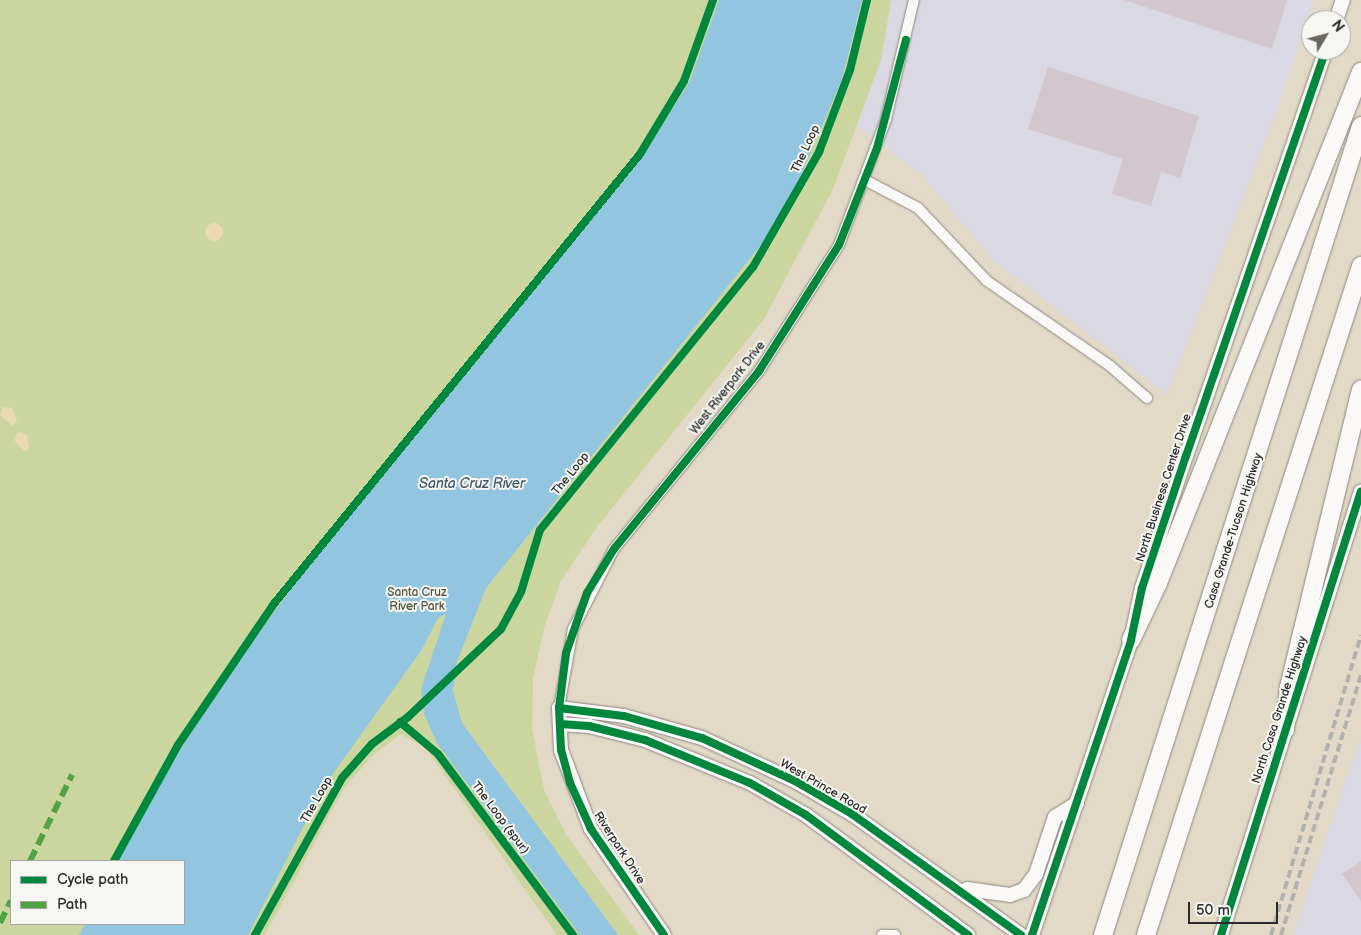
<!DOCTYPE html>
<html>
<head>
<meta charset="utf-8">
<style>
  body { margin:0 }
  #map { position:relative; width:1361px; height:935px; overflow:hidden; background:#e2d9c7; font-family:"Balsamiq Sans",sans-serif }
  div>[style] { position:absolute }
  .built>* { inset:0; background:#dad8e2 }
  .green>* { inset:0; background:#cad69d }
  .sand>* { inset:0; background:#e9dab0 }
  .round { border-radius:50% }
  .water>* { inset:0; background:#92c5df }
  .building>* { inset:0; background:#d1c7cc }
  .roads { filter:drop-shadow(0 0 1px #8c887e) drop-shadow(0 0 1px #8c887e) }
  .street>* { height:10px; margin:-5px; padding:0 5px; transform-origin:5px; border-radius:5px; background:#fbf9f7 }
  .secondary>* { height:14px; margin:-7px; padding:0 7px; transform-origin:7px; border-radius:7px; background:#fbf9f7 }
  .highway>* { height:18px; margin:-9px; padding:0 9px; transform-origin:9px; border-radius:9px; background:#fbf9f7 }
  .rail>* { height:4px; margin-top:-2px; transform-origin:0; background:repeating-linear-gradient(90deg,#b2b1ae 0 8px,transparent 0 12px) }
  .quiet>* { height:6px; margin-top:-3px; transform-origin:0; background:repeating-linear-gradient(90deg,#51a443 0 12px,transparent 0 18px) }
  .cycleway>* { height:8px; margin:-4px; padding:0 4px; transform-origin:4px; border-radius:4px; background:#00873e }
  span { translate:-50% -50%; white-space:nowrap; text-align:center; line-height:1.15; -webkit-text-stroke:4px #f6f6f2; paint-order:stroke }
  .street-label { font-size:12px; color:#2b2b2b }
  .park-label { font-size:12px; color:#4e553f }
  .water-label { font-size:14px; color:#3f5764; font-style:italic }
  .legend { position:absolute; left:10px; top:860px; width:175px; height:65px; box-sizing:border-box; background:#f6f6f2; border:1px solid #a5a5a2; margin:0; padding:6px 9px; list-style:none; font-size:15px; color:#2b2b2b }
  .legend li { display:flex; align-items:center; gap:10px; height:25px }
  .legend b { width:25px; border:1px solid #a5a5a2 }
  .north { position:absolute; left:1301px; top:10px; width:50px; height:50px; box-sizing:border-box; background:#f6f6f2; border:1px solid #a5a5a2; border-radius:50%; rotate:53deg; font-size:14px; font-weight:700; line-height:20px; text-align:center; color:#2b2b2b }
  .north::after { content:''; display:block; margin:auto; width:18px; height:22px; background:#6b6862; clip-path:polygon(50% 0,100% 100%,50% 72%,0 100%) }
  .scale { position:absolute; left:1188px; top:902px; width:90px; height:22px; box-sizing:border-box; border:2px solid #2b2b2b; border-top:0; padding-left:6px; font-size:15px; line-height:18px; white-space:nowrap; color:#2b2b2b; -webkit-text-stroke:4px #f6f6f2; paint-order:stroke }
</style>
</head>
<body>
<div id="map">
  <div class="built">
    <i style="clip-path:polygon(891px 0,1314px 0,1278px 108px,1167px 395px,993px 260px,922px 175px,857px 126px,881px 60px)"></i>
    <i style="clip-path:polygon(1361px 736px,1361px 935px,1293px 935px)"></i>
  </div>
  <div class="green">
    <i style="clip-path:polygon(evenodd,0 0,891px 0,881px 60px,833px 189px,764px 319px,597px 527px,561px 581px,545px 625px,533px 678px,532px 728px,544px 790px,567px 836px,639px 935px,557px 935px,425px 747px,401px 734px,371px 757px,343px 790px,265px 935px,0 935px,0 0,11px 861px,184px 861px,184px 924px,11px 924px,11px 861px)"></i>
  </div>
  <div class="sand">
    <i class="round" style="left:205px;top:223px;width:18px;height:18px"></i>
    <i style="clip-path:polygon(3px 407px,12px 408px,17px 421px,13px 426px,0 415px)"></i>
    <i style="clip-path:polygon(18px 432px,27px 435px,29px 449px,24px 451px,14px 440px)"></i>
  </div>
  <div class="water">
    <i style="clip-path:polygon(719px 0,862px 0,842px 79px,795px 189px,764px 241px,486px 588px,456px 664px,453px 691px,462px 723px,618px 935px,580px 935px,437px 743px,424px 714px,421px 689px,446px 614px,438px 618px,421px 651px,324px 786px,248px 935px,79px 935px,85px 924px,184px 924px,184px 861px,118px 861px,167px 771px,224px 679px,313px 560px,638px 163px,690px 81px)"></i>
  </div>
  <div class="building">
    <i style="clip-path:polygon(1124px 0,1287px 0,1272px 49px)"></i>
    <i style="clip-path:polygon(1048px 67px,1199px 116px,1180px 178px,1161px 172px,1151px 206px,1112px 194px,1123px 159px,1028px 129px)"></i>
    <i style="clip-path:polygon(1361px 861px,1361px 901px,1342px 874px)"></i>
  </div>
  <div class="roads">
    <div class="street">
      <i style="left:865px;top:180px;width:60px;rotate:27.8deg"></i>
      <i style="left:918px;top:208px;width:100px;rotate:46.6deg"></i>
      <i style="left:987px;top:281px;width:150px;rotate:34.6deg"></i>
      <i style="left:1110px;top:366px;width:49px;rotate:40.9deg"></i>
      <i style="left:559px;top:708px;width:80px;rotate:-80deg"></i>
      <i style="left:573px;top:629px;width:90px;rotate:-62.9deg"></i>
      <i style="left:614px;top:549px;width:230px;rotate:-50.8deg"></i>
      <i style="left:759px;top:371px;width:149px;rotate:-57.6deg"></i>
      <i style="left:839px;top:245px;width:134px;rotate:-69.5deg"></i>
      <i style="left:886px;top:119px;width:122px;rotate:-76.8deg"></i>
      <i style="left:882px;top:935px;width:13px"></i>
    </div>
    <div class="secondary">
      <i style="left:1336px;top:20px;width:21px;rotate:-71deg"></i>
      <i style="left:560px;top:724px;width:29px;rotate:4deg"></i>
      <i style="left:589px;top:726px;width:58px;rotate:14deg"></i>
      <i style="left:645px;top:740px;width:113px;rotate:22.3deg"></i>
      <i style="left:750px;top:783px;width:64px;rotate:29.7deg"></i>
      <i style="left:806px;top:815px;width:202px;rotate:36.5deg"></i>
      <i style="left:967px;top:889px;width:43px;rotate:7.9deg"></i>
      <i style="left:1010px;top:895px;width:15px;rotate:-20deg"></i>
      <i style="left:1024px;top:890px;width:20px;rotate:-53deg"></i>
      <i style="left:1036px;top:874px;width:60px;rotate:-71.6deg"></i>
      <i style="left:1055px;top:817px;width:26px;rotate:-32deg"></i>
      <i style="left:664px;top:935px;width:129px;rotate:-124.6deg"></i>
      <i style="left:591px;top:829px;width:85px;rotate:-110.8deg"></i>
      <i style="left:561px;top:750px;width:42px;rotate:-92.7deg"></i>
      <i style="left:559px;top:708px;width:65px;rotate:7deg"></i>
      <i style="left:624px;top:716px;width:81px;rotate:15.8deg"></i>
      <i style="left:702px;top:738px;width:102px;rotate:24.8deg"></i>
      <i style="left:795px;top:781px;width:66px;rotate:30.1deg"></i>
      <i style="left:852px;top:814px;width:208px;rotate:35.6deg"></i>
      <i style="left:1032px;top:935px;width:311px;rotate:-71.4deg"></i>
      <i style="left:1131px;top:640px;width:53px;rotate:-78.1deg"></i>
      <i style="left:1142px;top:588px;width:139px;rotate:-71.6deg"></i>
      <i style="left:1186px;top:456px;width:429px;rotate:-71deg"></i>
      <i style="left:1221px;top:935px;width:465px;rotate:-72.5deg"></i>
    </div>
    <div class="highway">
      <i style="left:1131px;top:640px;width:63px;rotate:-64.7deg"></i>
      <i style="left:1158px;top:583px;width:550px;rotate:-68.33deg"></i>
      <i style="left:1285px;top:730px;width:43px;rotate:-84.7deg"></i>
      <i style="left:1289px;top:687px;width:306px;rotate:-76.4deg"></i>
      <i style="left:1103px;top:935px;width:849px;rotate:-72.31deg"></i>
      <i style="left:1146px;top:935px;width:703px;rotate:-72.18deg"></i>
    </div>
  </div>
  <div class="rail">
    <i style="left:1271px;top:935px;width:313px;rotate:-73.3deg"></i>
    <i style="left:1281px;top:935px;width:272px;rotate:-72.9deg"></i>
  </div>
  <div class="quiet">
    <i style="left:30px;top:861px;width:96px;rotate:-64deg"></i>
    <i style="left:0;top:923px;width:25px;rotate:-64deg"></i>
  </div>
  <div class="cycleway">
    <i style="left:559px;top:708px;width:65px;rotate:7deg"></i>
    <i style="left:624px;top:716px;width:81px;rotate:15.8deg"></i>
    <i style="left:702px;top:738px;width:102px;rotate:24.8deg"></i>
    <i style="left:795px;top:781px;width:66px;rotate:30.1deg"></i>
    <i style="left:852px;top:814px;width:208px;rotate:35.6deg"></i>
    <i style="left:400px;top:722px;width:50px;rotate:40.1deg"></i>
    <i style="left:438px;top:754px;width:226px;rotate:53.3deg"></i>
    <i style="left:560px;top:724px;width:29px;rotate:4deg"></i>
    <i style="left:589px;top:726px;width:58px;rotate:14deg"></i>
    <i style="left:645px;top:740px;width:113px;rotate:22.3deg"></i>
    <i style="left:750px;top:783px;width:64px;rotate:29.7deg"></i>
    <i style="left:806px;top:815px;width:202px;rotate:36.5deg"></i>
    <i style="left:114px;top:861px;width:132px;rotate:-61.1deg"></i>
    <i style="left:178px;top:745px;width:169px;rotate:-55.8deg"></i>
    <i style="left:273px;top:605px;width:581px;rotate:-50.86deg"></i>
    <i style="left:640px;top:154px;width:85px;rotate:-58.9deg"></i>
    <i style="left:684px;top:81px;width:86px;rotate:-70.3deg"></i>
    <i style="left:255px;top:935px;width:179px;rotate:-61deg"></i>
    <i style="left:342px;top:778px;width:45px;rotate:-48.6deg"></i>
    <i style="left:372px;top:744px;width:45px;rotate:-36.9deg"></i>
    <i style="left:408px;top:717px;width:128px;rotate:-43.4deg"></i>
    <i style="left:501px;top:629px;width:42px;rotate:-61.6deg"></i>
    <i style="left:521px;top:592px;width:65px;rotate:-73deg"></i>
    <i style="left:540px;top:530px;width:338px;rotate:-51deg"></i>
    <i style="left:753px;top:267px;width:133px;rotate:-60.1deg"></i>
    <i style="left:819px;top:152px;width:88px;rotate:-69.3deg"></i>
    <i style="left:850px;top:70px;width:72px;rotate:-76.3deg"></i>
    <i style="left:664px;top:935px;width:129px;rotate:-124.6deg"></i>
    <i style="left:591px;top:829px;width:51px;rotate:-114.5deg"></i>
    <i style="left:570px;top:783px;width:34px;rotate:-105deg"></i>
    <i style="left:561px;top:750px;width:42px;rotate:-92.7deg"></i>
    <i style="left:559px;top:708px;width:55px;rotate:-82.7deg"></i>
    <i style="left:566px;top:653px;width:64px;rotate:-70.7deg"></i>
    <i style="left:587px;top:593px;width:52px;rotate:-58.5deg"></i>
    <i style="left:614px;top:549px;width:230px;rotate:-50.8deg"></i>
    <i style="left:759px;top:371px;width:149px;rotate:-57.6deg"></i>
    <i style="left:839px;top:245px;width:104px;rotate:-68.6deg"></i>
    <i style="left:877px;top:148px;width:112px;rotate:-75deg"></i>
    <i style="left:1032px;top:935px;width:311px;rotate:-71.4deg"></i>
    <i style="left:1131px;top:640px;width:53px;rotate:-78.1deg"></i>
    <i style="left:1142px;top:588px;width:139px;rotate:-71.6deg"></i>
    <i style="left:1186px;top:456px;width:429px;rotate:-71deg"></i>
    <i style="left:1221px;top:935px;width:465px;rotate:-72.5deg"></i>
  </div>
  <div class="street-label">
    <span style="left:806px;top:149px;rotate:-65deg">The Loop</span>
    <span style="left:728px;top:388px;rotate:-52deg">West Riverpark Drive</span>
    <span style="left:571px;top:474px;rotate:-51deg">The Loop</span>
    <span style="left:1164px;top:488px;rotate:-72deg">North Business Center Drive</span>
    <span style="left:1234px;top:531px;rotate:-72deg">Casa Grande-Tucson Highway</span>
    <span style="left:1280px;top:710px;rotate:-72deg">North Casa Grande Highway</span>
    <span style="left:823px;top:787px;rotate:30deg">West Prince Road</span>
    <span style="left:317px;top:800px;rotate:-60deg">The Loop</span>
    <span style="left:500px;top:818px;rotate:53deg">The Loop (spur)</span>
    <span style="left:619px;top:848px;rotate:57deg">Riverpark Drive</span>
  </div>
  <div class="park-label">
    <span style="left:417px;top:600px">Santa Cruz<br>River Park</span>
  </div>
  <div class="water-label">
    <span style="left:472px;top:484px">Santa Cruz River</span>
  </div>
  <ul class="legend">
  <li><b style="height:6px;background:#00873e"></b>Cycle path</li>
  <li><b style="height:6px;background:#51a443"></b>Path</li>
  </ul>
  <div class="north">N</div>
  <div class="scale">50 m</div>
</div>
</body>
</html>
